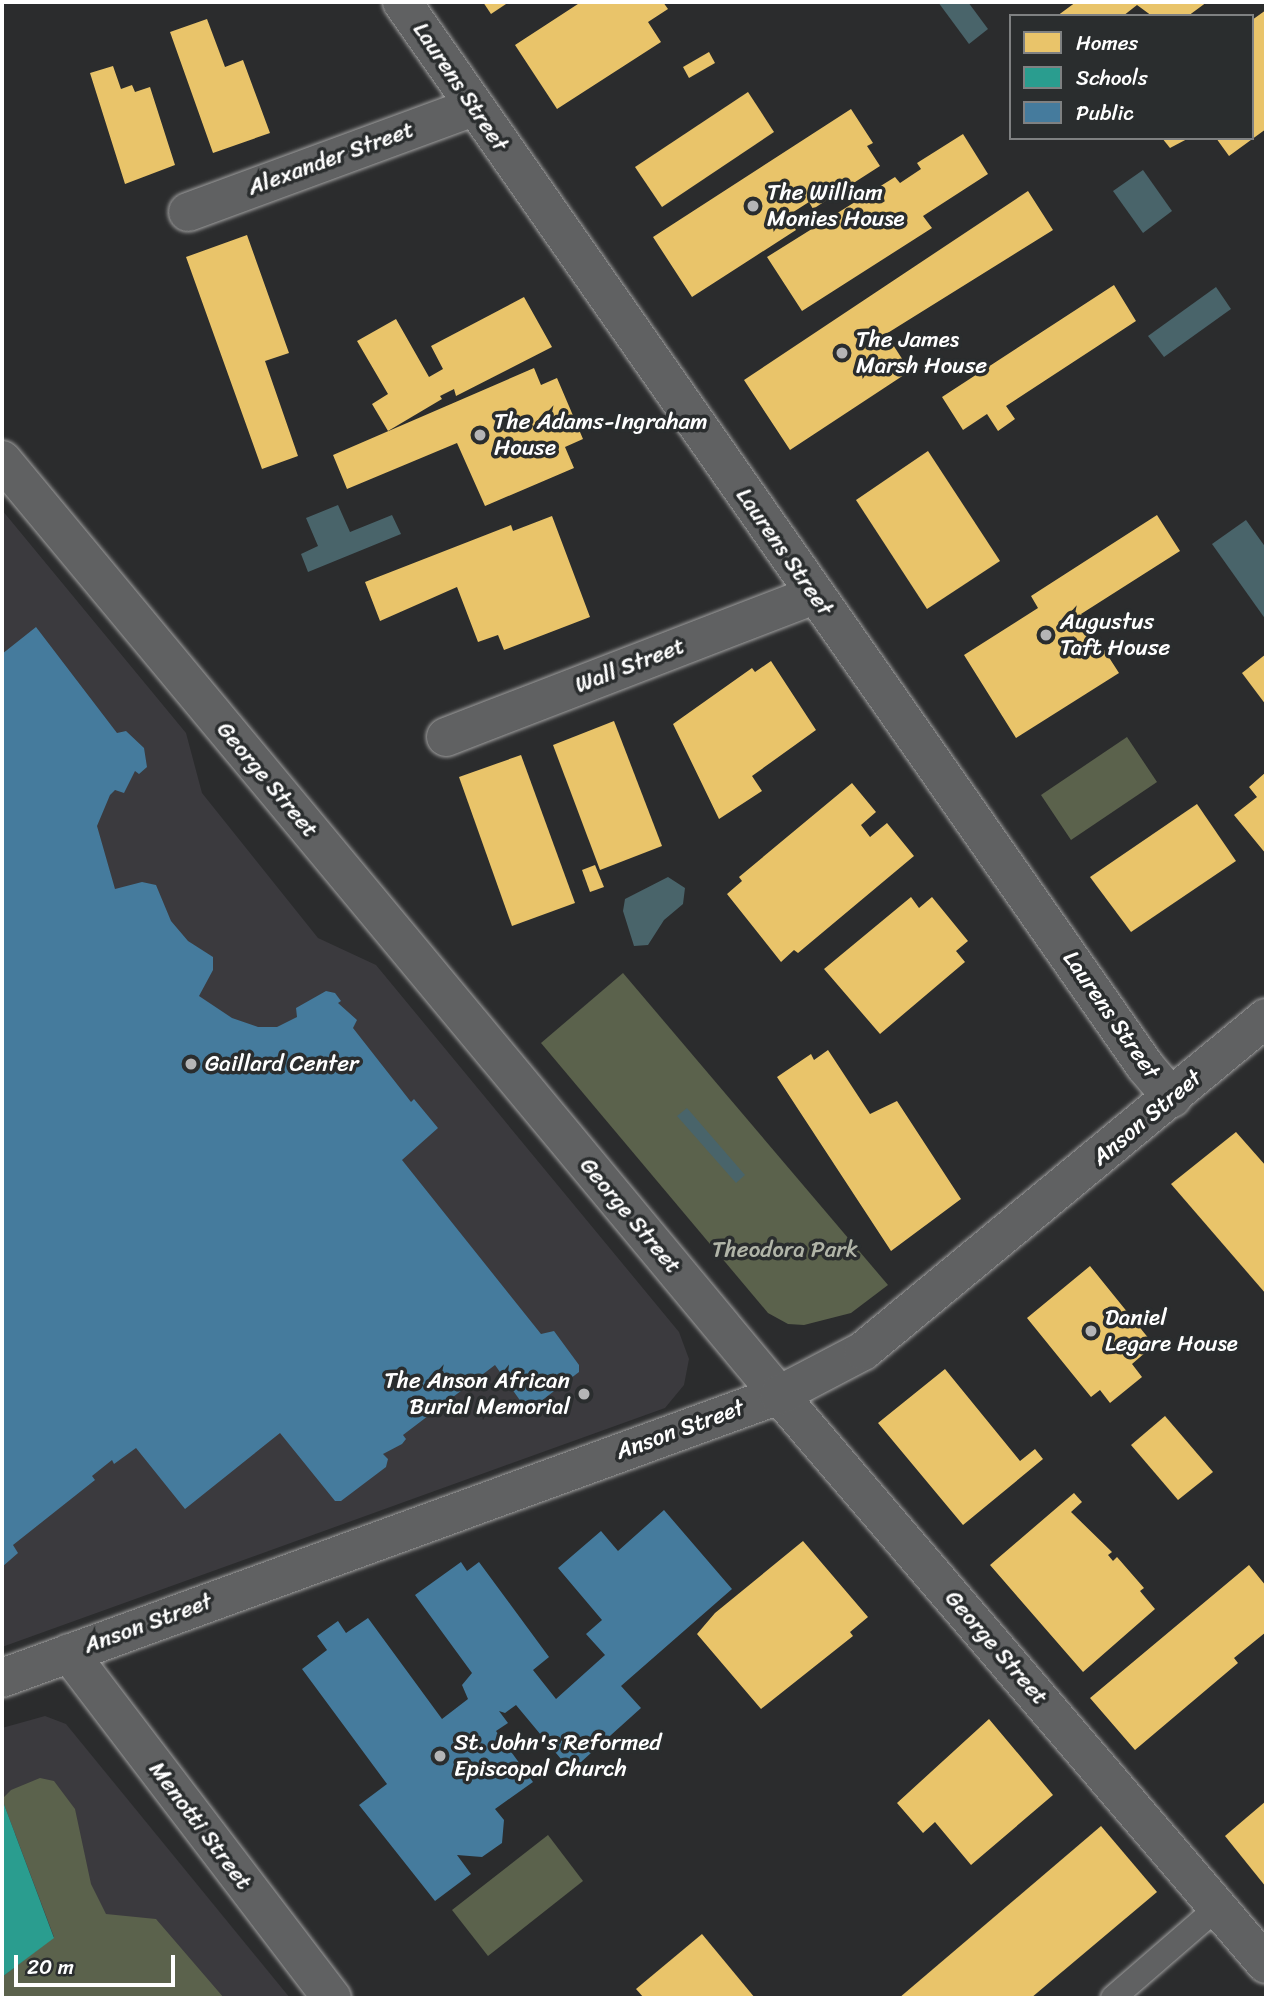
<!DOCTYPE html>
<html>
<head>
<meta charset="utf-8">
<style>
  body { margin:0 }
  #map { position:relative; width:1268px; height:2000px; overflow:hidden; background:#2b2c2d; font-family:Sriracha,sans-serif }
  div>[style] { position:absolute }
  .built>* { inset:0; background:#3b3a3e }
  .green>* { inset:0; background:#5b624c }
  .water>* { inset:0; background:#49646a }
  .homes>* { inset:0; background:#e9c46a }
  .schools>* { inset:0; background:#2a9d8f }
  .public>* { inset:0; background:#457b9d }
  .roads { filter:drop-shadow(0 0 2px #a0a0a0) drop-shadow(0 0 2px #a0a0a0) }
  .lane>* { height:24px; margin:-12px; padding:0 12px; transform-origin:12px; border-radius:12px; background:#606162 }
  .street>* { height:38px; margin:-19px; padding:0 19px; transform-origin:19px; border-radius:19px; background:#606162 }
  .dots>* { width:19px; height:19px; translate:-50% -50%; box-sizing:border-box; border:4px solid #2a2d2e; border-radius:50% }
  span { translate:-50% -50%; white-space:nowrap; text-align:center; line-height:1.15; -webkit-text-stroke:7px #2a2d2e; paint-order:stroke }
  .street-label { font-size:23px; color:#fff }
  .poi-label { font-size:23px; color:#fff }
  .left { translate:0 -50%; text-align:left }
  .right { translate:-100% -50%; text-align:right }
  .park-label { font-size:23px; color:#b1b5a8 }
  .frame { position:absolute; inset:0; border:4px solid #fff; pointer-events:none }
  .legend { position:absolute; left:1009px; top:14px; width:245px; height:126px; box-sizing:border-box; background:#2a2d2e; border:2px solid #7f8182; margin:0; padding:9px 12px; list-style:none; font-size:21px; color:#fff }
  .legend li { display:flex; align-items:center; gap:14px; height:35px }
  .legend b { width:35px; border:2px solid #7f8182 }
  .scale { position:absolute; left:14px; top:1955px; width:161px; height:32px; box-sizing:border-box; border:4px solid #fff; border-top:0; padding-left:9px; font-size:21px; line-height:24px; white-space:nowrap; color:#fff; -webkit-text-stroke:5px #2a2d2e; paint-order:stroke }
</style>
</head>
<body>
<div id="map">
  <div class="built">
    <i style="clip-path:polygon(2px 510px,186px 733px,202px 793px,318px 938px,376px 965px,679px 1332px,689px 1359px,684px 1385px,665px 1408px,2px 1647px)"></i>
    <i style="clip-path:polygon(45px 1716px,66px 1724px,290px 1998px,2px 1998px,2px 1728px)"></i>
  </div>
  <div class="green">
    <i style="clip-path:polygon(1127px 737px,1157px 782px,1071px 840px,1041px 795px)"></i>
    <i style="clip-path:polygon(623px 973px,888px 1285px,851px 1313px,804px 1325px,788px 1324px,768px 1313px,541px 1043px)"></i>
    <i style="clip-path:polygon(40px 1778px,54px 1781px,75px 1809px,91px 1884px,106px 1914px,156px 1919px,224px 1998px,2px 1998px,2px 1977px,54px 1937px,2px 1799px,11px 1790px)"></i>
    <i style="clip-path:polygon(548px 1835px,583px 1881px,488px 1956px,452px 1910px)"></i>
  </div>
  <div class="water">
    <i style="clip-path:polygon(938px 2px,968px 2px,988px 29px,969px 44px)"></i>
    <i style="clip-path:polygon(1143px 170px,1172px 211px,1143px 233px,1113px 191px)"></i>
    <i style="clip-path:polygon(1216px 287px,1231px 309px,1164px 357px,1148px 336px)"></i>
    <i style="clip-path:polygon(338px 505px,350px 532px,392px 515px,401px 534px,308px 572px,301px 554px,318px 546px,306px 518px)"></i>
    <i style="clip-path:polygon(1246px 520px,1266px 548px,1266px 620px,1212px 544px)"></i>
    <i style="clip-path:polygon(668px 877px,685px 888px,683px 904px,664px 920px,648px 945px,634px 946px,623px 911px,625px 899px)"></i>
    <i style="clip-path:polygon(687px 1108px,745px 1175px,736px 1183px,677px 1116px)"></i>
  </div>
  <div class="homes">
    <i style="clip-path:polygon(483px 2px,509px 2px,491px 14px)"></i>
    <i style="clip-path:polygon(581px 2px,663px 2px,668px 9px,648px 22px,661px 42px,557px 109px,515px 45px)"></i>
    <i style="clip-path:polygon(1076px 2px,1207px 2px,1188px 16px,1152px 16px,1137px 5px,1123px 16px,1057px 16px)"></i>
    <i style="clip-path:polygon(1266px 10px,1266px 129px,1229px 156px,1216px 138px,1252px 138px,1252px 20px)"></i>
    <i style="clip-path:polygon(207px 19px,225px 67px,243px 60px,270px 133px,213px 153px,170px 32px)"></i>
    <i style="clip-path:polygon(709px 52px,715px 63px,689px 78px,683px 67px)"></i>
    <i style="clip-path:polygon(113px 66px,121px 89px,132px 85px,135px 92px,150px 87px,175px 165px,125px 184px,90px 73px)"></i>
    <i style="clip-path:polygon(748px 92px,774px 132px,662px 207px,635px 167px)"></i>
    <i style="clip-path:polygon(851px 109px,873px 143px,867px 146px,880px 166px,813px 209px,809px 202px,787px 216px,796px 230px,692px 297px,653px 237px)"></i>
    <i style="clip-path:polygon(963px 134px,988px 174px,923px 216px,932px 228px,802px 311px,767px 257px,895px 177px,900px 183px,921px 169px,917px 163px)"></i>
    <i style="clip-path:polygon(1162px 138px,1189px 138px,1170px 148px)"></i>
    <i style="clip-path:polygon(1028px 191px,1053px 230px,886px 334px,910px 371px,790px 450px,744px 380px)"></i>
    <i style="clip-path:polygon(247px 235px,289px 353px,265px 361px,298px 456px,262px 469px,186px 257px)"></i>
    <i style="clip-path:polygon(1114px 285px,1136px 321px,1006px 406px,1015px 419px,998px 431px,987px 414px,963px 430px,942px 397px)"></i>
    <i style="clip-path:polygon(524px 297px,552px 347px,456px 396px,454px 389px,440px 396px,442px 399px,388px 431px,372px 404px,388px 394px,357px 341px,396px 319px,429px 377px,443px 369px,431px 346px)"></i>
    <i style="clip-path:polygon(534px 368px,541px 385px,557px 378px,583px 439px,565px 447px,574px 468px,485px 506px,457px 443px,347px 489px,333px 455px)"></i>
    <i style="clip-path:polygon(928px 451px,1000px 561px,927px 609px,856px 500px)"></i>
    <i style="clip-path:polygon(1157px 515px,1180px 551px,1081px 614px,1119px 673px,1016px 738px,964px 655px,1038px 608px,1031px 596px)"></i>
    <i style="clip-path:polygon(552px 516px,590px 617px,504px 650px,498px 635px,478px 642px,457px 587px,380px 621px,365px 582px,511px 525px,513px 531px)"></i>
    <i style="clip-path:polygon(1266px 654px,1266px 705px,1242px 673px)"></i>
    <i style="clip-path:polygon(771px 661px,816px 730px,752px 776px,762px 791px,719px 819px,673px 724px,752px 668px,755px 672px)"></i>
    <i style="clip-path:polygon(614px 721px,662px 846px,600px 870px,553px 745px)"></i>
    <i style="clip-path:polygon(521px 755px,575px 903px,512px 926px,459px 777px)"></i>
    <i style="clip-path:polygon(1266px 772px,1266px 854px,1234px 815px,1257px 797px,1249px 787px)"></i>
    <i style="clip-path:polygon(852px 783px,876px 812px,861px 825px,870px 837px,887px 823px,914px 856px,798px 953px,794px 950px,781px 962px,727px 894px,742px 881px,739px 877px)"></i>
    <i style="clip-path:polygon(1197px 804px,1236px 861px,1131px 932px,1090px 877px)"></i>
    <i style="clip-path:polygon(595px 865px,604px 887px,590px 892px,582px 870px)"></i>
    <i style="clip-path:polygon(911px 897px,919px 908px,932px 897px,968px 941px,956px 951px,965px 962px,880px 1034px,824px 969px)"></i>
    <i style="clip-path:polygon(828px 1050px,870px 1114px,897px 1101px,961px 1199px,891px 1251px,777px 1077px,811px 1054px,814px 1060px)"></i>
    <i style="clip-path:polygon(1236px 1132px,1266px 1166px,1266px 1294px,1171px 1184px)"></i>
    <i style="clip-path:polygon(1090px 1266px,1154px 1345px,1132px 1364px,1142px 1377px,1110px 1403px,1100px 1390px,1091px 1397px,1027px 1318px)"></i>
    <i style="clip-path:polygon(945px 1369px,1020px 1461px,1035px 1449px,1043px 1459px,963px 1525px,878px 1423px)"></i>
    <i style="clip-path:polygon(1165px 1416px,1213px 1472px,1178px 1500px,1131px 1445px)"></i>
    <i style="clip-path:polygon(1074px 1493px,1082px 1502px,1071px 1512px,1112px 1552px,1108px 1555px,1113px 1561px,1117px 1557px,1144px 1588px,1140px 1591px,1155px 1609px,1083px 1672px,990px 1565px)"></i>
    <i style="clip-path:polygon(803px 1541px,868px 1617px,850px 1632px,853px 1636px,761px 1709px,697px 1634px,715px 1613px)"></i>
    <i style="clip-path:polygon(1249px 1565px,1266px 1586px,1266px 1632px,1234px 1658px,1238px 1663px,1135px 1750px,1090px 1698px)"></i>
    <i style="clip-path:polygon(989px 1719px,1053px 1795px,971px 1865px,935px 1822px,923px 1833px,897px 1803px)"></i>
    <i style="clip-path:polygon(1266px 1801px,1266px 1887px,1225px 1836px)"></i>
    <i style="clip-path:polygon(1101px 1826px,1157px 1892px,1031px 1998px,899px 1998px)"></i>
    <i style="clip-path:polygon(702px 1934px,755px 1998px,644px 1998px,636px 1989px)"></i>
  </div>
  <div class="schools">
    <i style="clip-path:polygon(2px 1799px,54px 1938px,2px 1977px)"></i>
  </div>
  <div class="public">
    <i style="clip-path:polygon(36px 627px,117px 733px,126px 731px,144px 748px,147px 767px,139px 774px,135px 771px,124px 793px,115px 790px,110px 795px,97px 826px,115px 889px,142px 882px,156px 885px,171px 921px,188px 941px,213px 957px,213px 970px,199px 996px,232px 1018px,258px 1027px,277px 1027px,297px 1017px,296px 1008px,326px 991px,335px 993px,341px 1001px,338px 1003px,357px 1020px,353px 1028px,411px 1102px,414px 1099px,438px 1128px,402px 1160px,541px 1334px,554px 1331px,579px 1365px,579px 1372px,532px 1408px,524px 1406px,495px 1365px,403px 1435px,406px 1439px,402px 1444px,383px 1454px,388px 1459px,386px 1467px,341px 1501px,335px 1501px,280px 1433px,185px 1509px,136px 1448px,114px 1464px,112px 1460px,92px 1476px,95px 1480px,13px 1545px,18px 1553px,2px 1567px,2px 654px)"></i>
    <i style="clip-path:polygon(664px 1510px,732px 1589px,621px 1686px,641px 1708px,571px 1771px,516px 1705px,505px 1713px,499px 1711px,508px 1723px,496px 1731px,533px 1782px,495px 1809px,504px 1820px,502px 1843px,482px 1857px,457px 1855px,471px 1874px,435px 1901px,359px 1805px,387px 1784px,302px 1669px,327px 1650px,317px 1636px,338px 1621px,346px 1633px,368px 1618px,442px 1719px,468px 1699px,462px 1685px,472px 1673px,415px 1595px,461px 1562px,467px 1571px,479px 1562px,549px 1657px,533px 1670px,556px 1699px,605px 1655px,586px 1634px,602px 1620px,558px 1568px,601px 1531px,618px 1551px)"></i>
  </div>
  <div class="roads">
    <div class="lane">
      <i style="left:1113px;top:1998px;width:139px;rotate:-40.9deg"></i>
    </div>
    <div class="street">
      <i style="left:402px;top:2px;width:1298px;rotate:55.07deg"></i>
      <i style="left:1145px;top:1066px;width:42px;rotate:49.8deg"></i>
      <i style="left:188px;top:212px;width:305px;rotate:-20.2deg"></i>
      <i style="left:2px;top:460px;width:1216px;rotate:50.27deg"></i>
      <i style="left:779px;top:1395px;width:749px;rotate:49.44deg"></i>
      <i style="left:446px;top:737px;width:394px;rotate:-21.1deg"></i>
      <i style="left:69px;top:1653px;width:434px;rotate:52.7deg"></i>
      <i style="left:2px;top:1678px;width:827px;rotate:-20.01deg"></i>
      <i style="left:779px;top:1395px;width:95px;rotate:-27.6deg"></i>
      <i style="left:863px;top:1351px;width:523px;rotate:-39.57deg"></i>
    </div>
  </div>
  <div class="dots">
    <i style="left:753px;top:206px;background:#b5b5b6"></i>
    <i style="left:842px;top:353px;background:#b5b5b6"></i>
    <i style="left:480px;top:435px;background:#b5b5b6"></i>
    <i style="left:1046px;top:635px;background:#b5b5b6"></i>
    <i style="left:191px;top:1064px;background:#b5b5b6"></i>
    <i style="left:1091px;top:1331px;background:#b5b5b6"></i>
    <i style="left:584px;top:1394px;background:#b5b5b6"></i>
    <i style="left:440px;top:1756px;background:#b5b5b6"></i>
  </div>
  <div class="street-label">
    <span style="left:460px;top:87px;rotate:56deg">Laurens Street</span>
    <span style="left:331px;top:159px;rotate:-20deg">Alexander Street</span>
    <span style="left:784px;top:552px;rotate:55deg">Laurens Street</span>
    <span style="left:630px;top:666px;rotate:-21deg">Wall Street</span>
    <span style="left:267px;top:780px;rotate:50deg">George Street</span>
    <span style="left:1111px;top:1015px;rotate:55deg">Laurens Street</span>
    <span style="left:1147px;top:1118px;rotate:-40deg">Anson Street</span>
    <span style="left:630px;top:1216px;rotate:50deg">George Street</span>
    <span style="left:680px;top:1430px;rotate:-20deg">Anson Street</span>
    <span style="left:148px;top:1624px;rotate:-20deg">Anson Street</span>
    <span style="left:996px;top:1648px;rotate:49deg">George Street</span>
    <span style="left:200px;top:1826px;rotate:53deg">Menotti Street</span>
  </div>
  <div class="poi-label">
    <span class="left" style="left:767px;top:206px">The William<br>Monies House</span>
    <span class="left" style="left:856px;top:353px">The James<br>Marsh House</span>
    <span class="left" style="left:494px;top:435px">The Adams-Ingraham<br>House</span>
    <span class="left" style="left:1060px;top:635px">Augustus<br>Taft House</span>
    <span class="left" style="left:205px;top:1064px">Gaillard Center</span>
    <span class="left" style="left:1105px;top:1331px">Daniel<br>Legare House</span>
    <span class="right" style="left:570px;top:1394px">The Anson African<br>Burial Memorial</span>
    <span class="left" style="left:454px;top:1756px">St. John's Reformed<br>Episcopal Church</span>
  </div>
  <div class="park-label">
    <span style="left:785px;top:1250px">Theodora Park</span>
  </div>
  <div class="frame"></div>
  <ul class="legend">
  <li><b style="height:19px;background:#e9c46a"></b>Homes</li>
  <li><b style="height:19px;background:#2a9d8f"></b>Schools</li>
  <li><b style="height:19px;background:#457b9d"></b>Public</li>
  </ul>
  <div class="scale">20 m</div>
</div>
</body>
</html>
